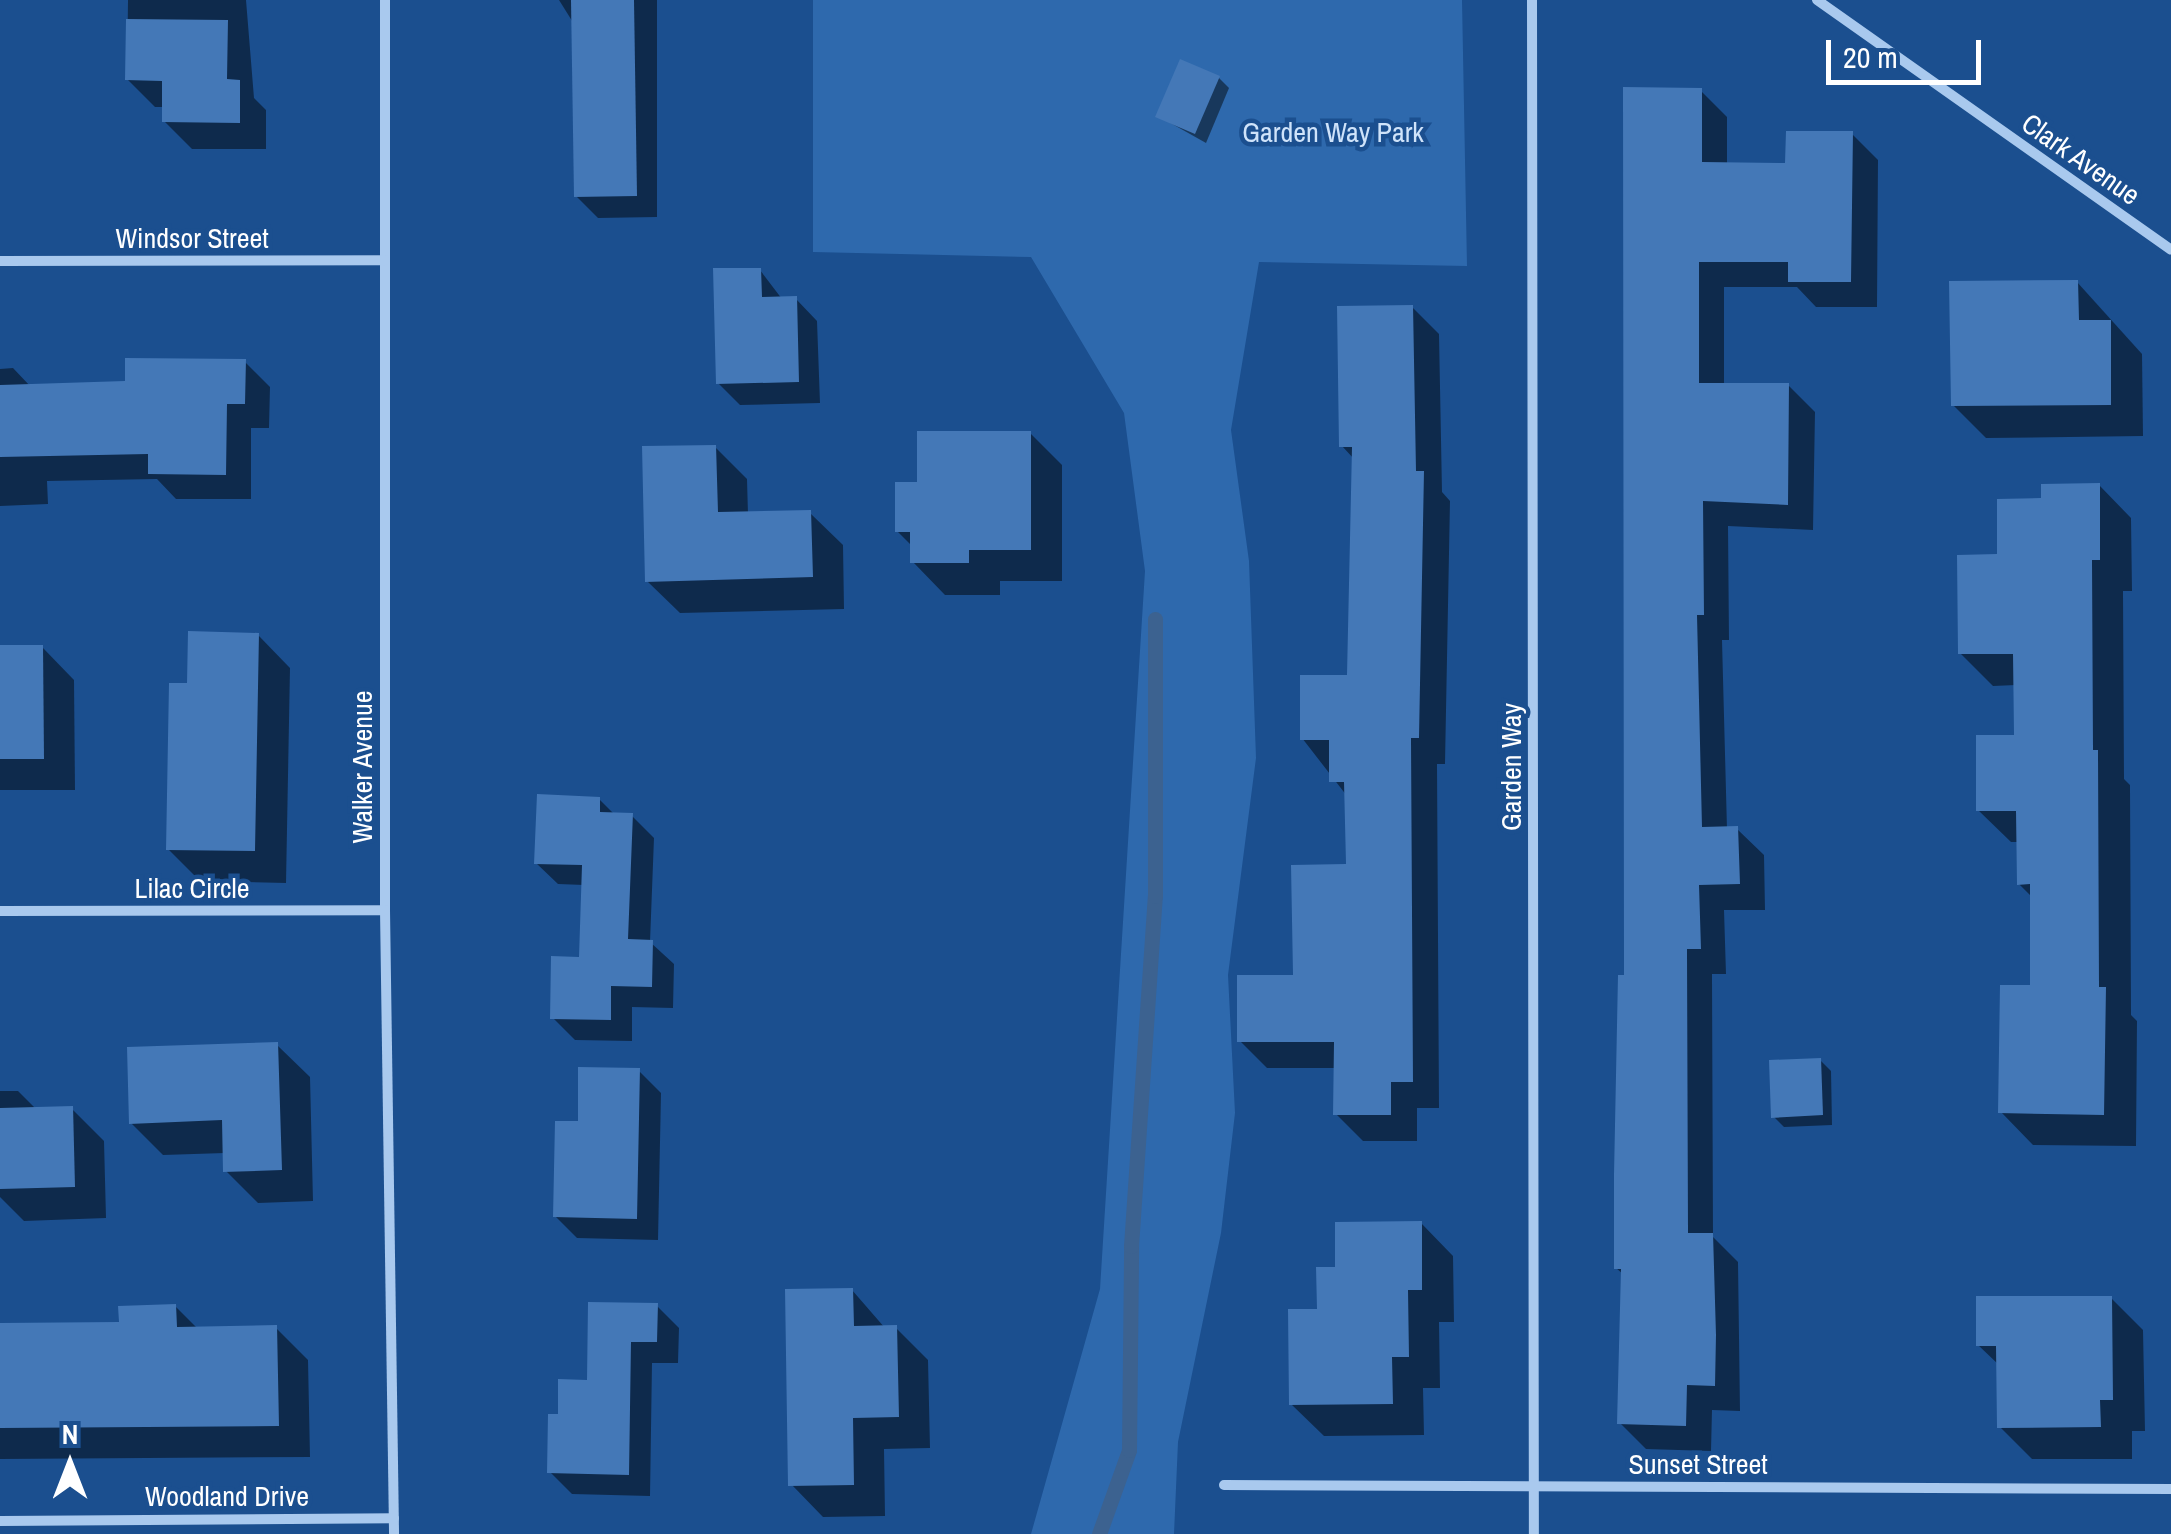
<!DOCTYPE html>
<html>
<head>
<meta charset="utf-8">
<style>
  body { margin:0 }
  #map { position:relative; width:2171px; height:1534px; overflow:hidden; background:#1b4f8f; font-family:"Archivo Narrow",sans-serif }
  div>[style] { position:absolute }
  .green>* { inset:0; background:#2e69ad }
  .shadow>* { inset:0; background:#0007 }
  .stream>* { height:15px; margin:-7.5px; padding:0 7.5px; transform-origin:7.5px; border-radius:7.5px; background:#3c6290 }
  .building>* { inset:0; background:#4478b7 }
  .street>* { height:10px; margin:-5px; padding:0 5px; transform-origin:5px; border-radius:5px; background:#a9c9ee }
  span { translate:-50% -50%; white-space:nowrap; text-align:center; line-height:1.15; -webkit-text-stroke:9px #1b4f8f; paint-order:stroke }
  .park-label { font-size:28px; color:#cfe3fa }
  .street-label { font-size:28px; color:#fff }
  .north { position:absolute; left:20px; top:1414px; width:100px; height:100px; -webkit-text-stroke:8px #1b4f8f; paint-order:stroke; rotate:0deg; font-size:28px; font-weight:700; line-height:40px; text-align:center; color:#fff }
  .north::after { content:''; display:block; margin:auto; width:35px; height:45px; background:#fff; clip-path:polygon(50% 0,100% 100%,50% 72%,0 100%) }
  .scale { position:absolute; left:1826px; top:40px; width:155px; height:45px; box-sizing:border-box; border:5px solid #fff; border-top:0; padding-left:12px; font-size:30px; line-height:35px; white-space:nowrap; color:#fff; -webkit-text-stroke:8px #1b4f8f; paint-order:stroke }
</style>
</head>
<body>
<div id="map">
  <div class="green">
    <i style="clip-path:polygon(813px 0,1462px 0,1467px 266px,1259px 262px,1231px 430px,1249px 561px,1256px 758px,1228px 975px,1235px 1113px,1221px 1233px,1178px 1442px,1174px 1534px,1031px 1534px,1100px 1289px,1145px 571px,1124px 413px,1031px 257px,813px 252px)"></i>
  </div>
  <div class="shadow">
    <i style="clip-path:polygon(128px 0,246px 0,254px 98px,266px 110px,266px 149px,192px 149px,164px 121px,164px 107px,155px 107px,127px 79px)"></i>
    <i style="clip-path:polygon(559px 0,657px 0,657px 217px,598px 218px,576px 196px,574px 24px)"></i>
    <i style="clip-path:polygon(1219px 78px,1229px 88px,1206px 143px,1158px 116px)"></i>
    <i style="clip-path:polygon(1701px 91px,1727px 117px,1727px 165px,1787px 165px,1852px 134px,1878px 160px,1877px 307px,1816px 307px,1797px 287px,1724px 287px,1724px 385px,1788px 385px,1815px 412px,1813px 530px,1728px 526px,1729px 640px,1722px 640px,1727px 829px,1737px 829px,1764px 855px,1765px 910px,1724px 910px,1726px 974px,1712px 974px,1713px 1237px,1738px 1262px,1740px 1411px,1712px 1410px,1711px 1451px,1646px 1449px,1620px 1423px,1623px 1274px,1616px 1268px,1627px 977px)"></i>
    <i style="clip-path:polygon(760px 270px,782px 299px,796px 299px,817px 321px,820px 403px,740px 405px,718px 383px)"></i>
    <i style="clip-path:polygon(2077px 282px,2142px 354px,2143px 436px,1986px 438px,1953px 405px)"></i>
    <i style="clip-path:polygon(1412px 307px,1439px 334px,1442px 492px,1450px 501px,1445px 764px,1437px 764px,1439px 1108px,1417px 1108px,1417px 1141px,1363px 1141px,1336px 1114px,1336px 1068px,1267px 1068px,1240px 1041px,1295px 978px,1349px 867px,1347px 796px,1302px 738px,1349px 678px,1354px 459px,1342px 446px)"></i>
    <i style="clip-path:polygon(244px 361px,270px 387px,269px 428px,251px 428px,251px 499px,176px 499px,157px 479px,47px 481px,48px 504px,0 506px,0 369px,13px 368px,31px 387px,127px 384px)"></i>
    <i style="clip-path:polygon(1030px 433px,1062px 465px,1062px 581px,1000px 581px,1000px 595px,945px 595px,913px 562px,913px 547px,897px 531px,920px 484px)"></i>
    <i style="clip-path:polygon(715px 447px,747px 479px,748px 514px,810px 513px,843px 545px,844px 609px,680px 613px,647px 581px)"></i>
    <i style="clip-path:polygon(2099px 485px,2131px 518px,2132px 591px,2123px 591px,2124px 779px,2130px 785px,2131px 1015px,2137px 1021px,2136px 1146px,2033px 1145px,2001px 1112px,2033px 988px,2033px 898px,2019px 884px,2019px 842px,2011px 842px,1978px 810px,2017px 738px,2016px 685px,1993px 686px,1960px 653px,1999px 556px,2044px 501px)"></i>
    <i style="clip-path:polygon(258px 635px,290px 668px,286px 883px,200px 881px,168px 849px,189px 686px)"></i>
    <i style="clip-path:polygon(0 647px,42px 647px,74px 680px,75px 790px,0 790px)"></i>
    <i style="clip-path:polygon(599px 799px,615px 815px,632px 816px,654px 838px,650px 942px,674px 964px,673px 1008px,632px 1007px,632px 1041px,575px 1040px,553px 1018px,582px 960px,584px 885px,558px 884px,536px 863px)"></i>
    <i style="clip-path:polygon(277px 1045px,310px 1077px,313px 1201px,258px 1203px,225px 1170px,225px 1153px,163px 1155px,131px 1123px)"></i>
    <i style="clip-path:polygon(1820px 1060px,1831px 1071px,1832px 1125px,1784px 1127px,1774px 1117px)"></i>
    <i style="clip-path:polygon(639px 1071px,661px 1093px,658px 1240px,577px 1238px,555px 1216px,580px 1124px)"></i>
    <i style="clip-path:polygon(0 1091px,18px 1091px,37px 1110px,72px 1109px,104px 1141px,106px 1218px,24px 1221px,0 1197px)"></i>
    <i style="clip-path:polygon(1421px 1223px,1453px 1256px,1454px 1322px,1439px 1322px,1440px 1388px,1423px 1388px,1424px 1435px,1324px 1436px,1291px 1404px,1319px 1312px)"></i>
    <i style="clip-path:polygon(852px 1290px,885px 1328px,896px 1328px,928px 1360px,930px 1448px,884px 1449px,885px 1516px,823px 1517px,791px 1484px)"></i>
    <i style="clip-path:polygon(2111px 1298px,2143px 1330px,2145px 1431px,2132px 1431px,2132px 1459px,2032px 1459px,2000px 1427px,1999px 1365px,1978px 1345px)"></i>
    <i style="clip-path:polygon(657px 1306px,679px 1328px,678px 1363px,652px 1363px,650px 1496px,572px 1494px,550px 1472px,589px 1382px)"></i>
    <i style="clip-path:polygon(176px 1307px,198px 1329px,276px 1328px,308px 1360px,310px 1457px,0 1459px,0 1325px,121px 1325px)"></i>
  </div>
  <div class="stream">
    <i style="left:1099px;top:1534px;width:89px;rotate:-70.3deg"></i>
    <i style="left:1129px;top:1450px;width:204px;rotate:-89.4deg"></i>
    <i style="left:1131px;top:1246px;width:351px;rotate:-86.1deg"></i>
    <i style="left:1155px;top:896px;width:277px;rotate:-90deg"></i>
  </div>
  <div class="building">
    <i style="clip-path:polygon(571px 0,634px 0,637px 196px,574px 197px)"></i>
    <i style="clip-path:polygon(126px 19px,228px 20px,227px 79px,240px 80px,240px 123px,162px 122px,162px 81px,125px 80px)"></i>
    <i style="clip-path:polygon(1180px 59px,1220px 76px,1195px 134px,1155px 117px)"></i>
    <i style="clip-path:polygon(1623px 87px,1702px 88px,1702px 162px,1785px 163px,1786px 131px,1853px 131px,1851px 282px,1788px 282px,1788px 262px,1699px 262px,1699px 383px,1789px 383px,1788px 505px,1703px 501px,1704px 615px,1697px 615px,1702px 827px,1738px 826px,1740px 884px,1699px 885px,1701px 949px,1687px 949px,1688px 1233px,1713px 1233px,1716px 1335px,1715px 1386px,1687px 1385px,1686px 1426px,1617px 1424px,1621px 1269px,1614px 1269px,1614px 1175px,1618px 975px,1624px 975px)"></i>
    <i style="clip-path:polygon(713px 268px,761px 268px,762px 297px,797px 296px,799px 382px,716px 384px)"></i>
    <i style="clip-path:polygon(2078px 280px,2079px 320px,2111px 320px,2111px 405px,1951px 406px,1949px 281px)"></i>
    <i style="clip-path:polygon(1413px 305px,1416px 471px,1424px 471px,1419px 738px,1411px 738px,1413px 1082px,1391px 1082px,1391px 1115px,1333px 1115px,1334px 1042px,1237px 1042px,1237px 975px,1293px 975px,1291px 865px,1346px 864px,1344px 782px,1329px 782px,1329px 740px,1300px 740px,1300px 675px,1347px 675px,1352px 447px,1339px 447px,1337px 306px)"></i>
    <i style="clip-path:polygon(125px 358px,246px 359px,245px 404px,227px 404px,226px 475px,148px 474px,148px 454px,0 457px,0 385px,125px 381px)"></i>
    <i style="clip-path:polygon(917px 431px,1031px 431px,1031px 550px,969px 550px,969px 563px,910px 563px,910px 532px,895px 532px,895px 482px,917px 482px)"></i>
    <i style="clip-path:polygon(716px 445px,718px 512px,811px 510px,813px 577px,645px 582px,642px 446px)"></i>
    <i style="clip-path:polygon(2100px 483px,2100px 560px,2092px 560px,2093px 750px,2098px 750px,2099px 987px,2106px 987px,2104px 1115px,1998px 1113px,2000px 985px,2030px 985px,2030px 884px,2017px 885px,2016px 811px,1976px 811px,1976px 735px,2014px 735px,2013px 654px,1958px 654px,1957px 555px,1997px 554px,1997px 499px,2041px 498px,2041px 484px)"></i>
    <i style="clip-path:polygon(188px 631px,259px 633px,255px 851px,166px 850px,169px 683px,187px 683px)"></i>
    <i style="clip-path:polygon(0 645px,43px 645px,44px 759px,0 759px)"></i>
    <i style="clip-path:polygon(537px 794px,600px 797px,600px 812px,633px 813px,628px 939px,653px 940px,652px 987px,611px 986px,611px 1020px,550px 1019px,551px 956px,579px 957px,582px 865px,534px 864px)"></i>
    <i style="clip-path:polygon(278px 1042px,282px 1170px,223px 1172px,222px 1120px,129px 1124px,127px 1047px)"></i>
    <i style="clip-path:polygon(1821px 1058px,1823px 1115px,1771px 1118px,1769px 1060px)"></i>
    <i style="clip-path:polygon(578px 1067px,640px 1068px,637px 1219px,553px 1217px,555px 1121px,578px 1121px)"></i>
    <i style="clip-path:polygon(73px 1106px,75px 1187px,0 1189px,0 1108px)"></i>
    <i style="clip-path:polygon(1422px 1221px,1422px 1290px,1408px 1290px,1409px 1357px,1392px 1357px,1393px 1404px,1289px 1405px,1288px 1309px,1317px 1309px,1316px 1267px,1335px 1267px,1335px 1222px)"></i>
    <i style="clip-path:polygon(853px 1288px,854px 1326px,897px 1325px,899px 1417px,853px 1418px,854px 1485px,788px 1486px,785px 1289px)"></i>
    <i style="clip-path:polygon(1976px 1296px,2112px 1296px,2113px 1400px,2100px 1400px,2101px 1427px,1997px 1428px,1996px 1346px,1976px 1346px)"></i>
    <i style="clip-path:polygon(588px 1302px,658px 1303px,657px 1342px,631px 1342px,629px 1475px,547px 1473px,548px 1414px,558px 1414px,558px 1379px,587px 1380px)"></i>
    <i style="clip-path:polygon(176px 1304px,177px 1327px,277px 1325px,279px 1426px,0 1428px,0 1323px,119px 1322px,118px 1306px)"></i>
  </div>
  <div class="street">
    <i style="left:385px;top:0;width:910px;rotate:90deg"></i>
    <i style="left:385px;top:910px;width:624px;rotate:89.17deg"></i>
    <i style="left:1532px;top:0;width:1534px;rotate:89.93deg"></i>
    <i style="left:1817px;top:0;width:433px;rotate:35.2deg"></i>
    <i style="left:0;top:261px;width:385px;rotate:-0.1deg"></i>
    <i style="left:0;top:911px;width:385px;rotate:-0.1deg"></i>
    <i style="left:1224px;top:1485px;width:947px;rotate:0.24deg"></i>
    <i style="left:0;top:1521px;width:394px;rotate:-0.4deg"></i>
  </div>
  <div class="park-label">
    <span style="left:1333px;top:132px">Garden Way Park</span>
  </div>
  <div class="street-label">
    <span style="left:2081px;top:159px;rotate:35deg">Clark Avenue</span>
    <span style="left:192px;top:238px">Windsor Street</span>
    <span style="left:362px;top:767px;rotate:-90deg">Walker Avenue</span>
    <span style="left:1511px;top:767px;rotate:-90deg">Garden Way</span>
    <span style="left:192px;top:888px">Lilac Circle</span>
    <span style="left:1698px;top:1464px">Sunset Street</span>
    <span style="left:227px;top:1496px">Woodland Drive</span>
  </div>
  <div class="north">N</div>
  <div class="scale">20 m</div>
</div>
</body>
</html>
